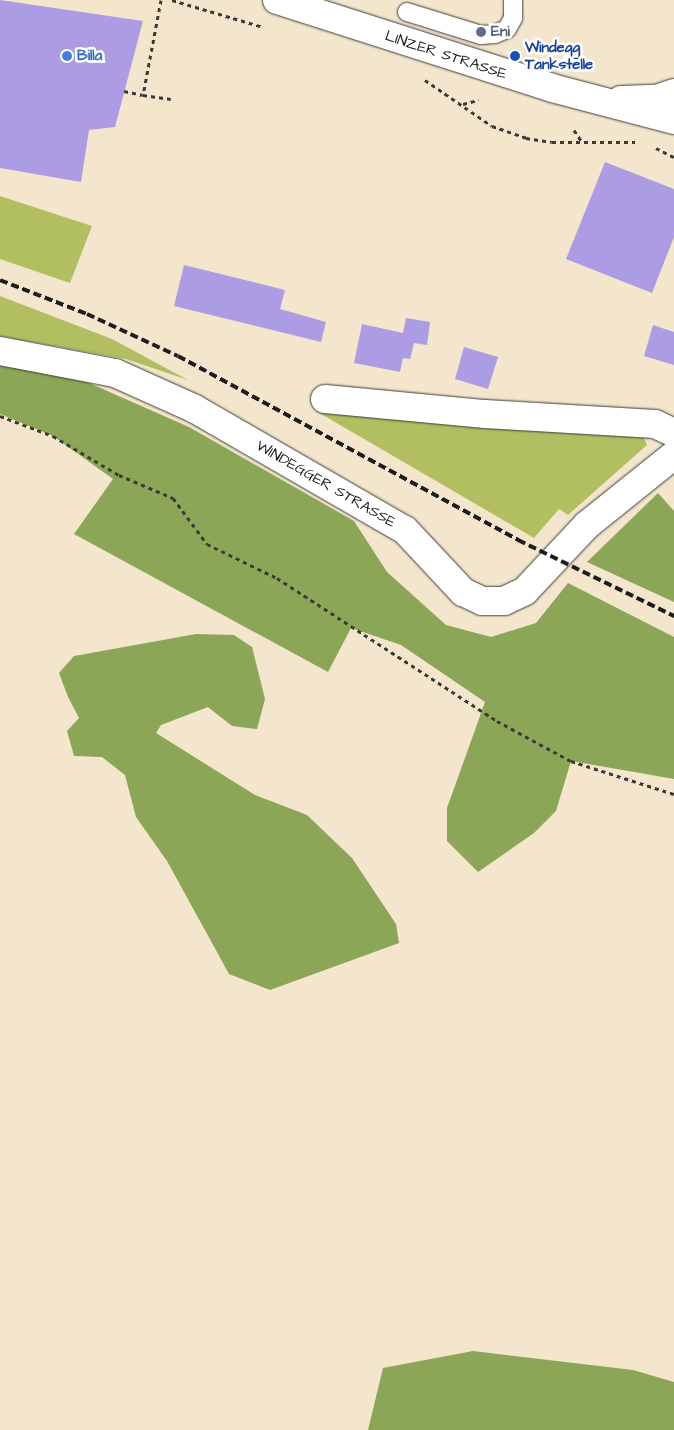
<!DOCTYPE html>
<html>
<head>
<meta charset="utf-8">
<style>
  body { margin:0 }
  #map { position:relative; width:674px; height:1430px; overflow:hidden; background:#f3e6cd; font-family:"Architects Daughter",sans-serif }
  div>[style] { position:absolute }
  .green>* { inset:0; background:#b1bf61 }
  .forest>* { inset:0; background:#8ca657 }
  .building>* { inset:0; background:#ac9ce4 }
  .path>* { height:3px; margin-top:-1.5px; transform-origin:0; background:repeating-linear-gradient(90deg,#3c3a37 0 4px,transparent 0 8px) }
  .roads { filter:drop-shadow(0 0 1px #3c3a37) drop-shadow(0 0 1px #3c3a37) }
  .service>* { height:18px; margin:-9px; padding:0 9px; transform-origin:9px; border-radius:9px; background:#fff }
  .minor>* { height:28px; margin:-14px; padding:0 14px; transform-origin:14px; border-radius:14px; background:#fff }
  .tertiary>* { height:28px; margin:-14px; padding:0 14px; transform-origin:14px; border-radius:14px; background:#fff }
  .rail>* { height:4px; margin-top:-2px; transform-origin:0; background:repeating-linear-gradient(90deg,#1c1c1c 0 8px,transparent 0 12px) }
  .dots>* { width:14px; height:14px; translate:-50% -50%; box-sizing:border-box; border:2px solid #fff; border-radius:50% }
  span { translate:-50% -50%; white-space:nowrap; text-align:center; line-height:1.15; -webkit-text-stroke:5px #fff; paint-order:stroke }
  .service-label { font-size:15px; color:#4e5e75; font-weight:700 }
  .left { translate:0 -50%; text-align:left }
  .transit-label { font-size:15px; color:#164399; font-weight:700 }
  .street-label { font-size:15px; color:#1c1c1c }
  .shop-label { font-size:15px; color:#366cbe; font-weight:700 }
</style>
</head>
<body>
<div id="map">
  <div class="green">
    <i style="clip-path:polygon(0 196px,92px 226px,70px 283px,0 259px)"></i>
    <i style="clip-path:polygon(0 296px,112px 339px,188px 380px,126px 359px,0 336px)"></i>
    <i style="clip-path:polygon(316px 411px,394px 419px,631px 431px,642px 434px,647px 445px,568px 515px,559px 509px,534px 538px)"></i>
  </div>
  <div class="forest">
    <i style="clip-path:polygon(0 366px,71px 375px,189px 427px,354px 521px,387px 572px,446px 625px,491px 637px,536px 623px,568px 583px,674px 637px,674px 779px,571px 761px,556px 811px,534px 833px,478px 872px,447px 841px,447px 808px,485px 702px,401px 645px,351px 628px,328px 672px,74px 534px,113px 479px,53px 436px,0 414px)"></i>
    <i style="clip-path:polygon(658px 493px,674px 511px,674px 602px,587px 562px)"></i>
    <i style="clip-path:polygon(196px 634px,234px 635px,252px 647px,265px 699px,257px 729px,232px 726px,208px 707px,161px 725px,156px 733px,255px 795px,307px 815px,352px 858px,396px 924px,399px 943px,270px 990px,229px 974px,167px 861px,136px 817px,125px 775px,102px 757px,74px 756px,67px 731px,79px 718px,68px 697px,59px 673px,74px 656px)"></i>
    <i style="clip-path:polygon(473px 1351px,633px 1370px,674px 1382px,674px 1430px,368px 1430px,383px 1368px)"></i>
  </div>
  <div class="building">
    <i style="clip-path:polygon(0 0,143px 21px,115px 127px,89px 130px,81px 182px,0 168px)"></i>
    <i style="clip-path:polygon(605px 162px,674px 189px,674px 237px,652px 293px,566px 259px)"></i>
    <i style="clip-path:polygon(184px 265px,285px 290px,280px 309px,326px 322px,321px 342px,174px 306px)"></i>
    <i style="clip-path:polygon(406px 318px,430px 322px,427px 345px,414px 343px,410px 359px,403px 358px,400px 372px,354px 363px,362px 324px,403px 333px)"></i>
    <i style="clip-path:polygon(653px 325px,674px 332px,674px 365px,644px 356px)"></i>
    <i style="clip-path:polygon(464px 347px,498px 357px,488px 389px,455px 379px)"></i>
  </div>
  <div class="path">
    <i style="left:161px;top:0;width:97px;rotate:100.7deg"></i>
    <i style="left:143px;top:95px;width:28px;rotate:8deg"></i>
    <i style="left:172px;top:0;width:95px;rotate:16.5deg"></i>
    <i style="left:425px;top:80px;width:81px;rotate:34.5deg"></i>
    <i style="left:492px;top:126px;width:36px;rotate:19deg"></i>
    <i style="left:526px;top:138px;width:26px;rotate:9deg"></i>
    <i style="left:552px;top:142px;width:83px"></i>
    <i style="left:124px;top:91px;width:19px;rotate:12deg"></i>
    <i style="left:463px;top:104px;width:16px;rotate:-15deg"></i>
    <i style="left:574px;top:130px;width:14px;rotate:56deg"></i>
    <i style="left:656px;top:148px;width:20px;rotate:27deg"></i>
    <i style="left:0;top:416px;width:57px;rotate:20.7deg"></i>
    <i style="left:53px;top:436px;width:77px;rotate:30.6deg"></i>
    <i style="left:119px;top:475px;width:59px;rotate:23.1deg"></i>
    <i style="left:173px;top:498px;width:57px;rotate:53.5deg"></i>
    <i style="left:207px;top:544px;width:78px;rotate:25.9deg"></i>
    <i style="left:277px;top:578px;width:262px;rotate:33deg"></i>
    <i style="left:497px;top:721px;width:84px;rotate:28.4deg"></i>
    <i style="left:571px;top:761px;width:108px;rotate:17.8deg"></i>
  </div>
  <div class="roads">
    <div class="service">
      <i style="left:407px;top:12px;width:77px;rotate:17.3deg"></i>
      <i style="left:481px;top:35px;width:14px;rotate:-4deg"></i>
      <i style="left:495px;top:34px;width:13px;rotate:-23deg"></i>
      <i style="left:507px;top:29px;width:13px;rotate:-61deg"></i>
      <i style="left:513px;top:18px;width:18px;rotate:-90deg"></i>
    </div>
    <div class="minor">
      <i style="left:0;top:351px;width:117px;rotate:10.8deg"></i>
      <i style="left:115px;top:373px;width:88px;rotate:24.2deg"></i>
      <i style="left:195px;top:409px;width:242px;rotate:30deg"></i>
      <i style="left:405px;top:530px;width:85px;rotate:46.9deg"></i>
      <i style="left:463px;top:592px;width:21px;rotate:25deg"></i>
      <i style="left:482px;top:601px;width:22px"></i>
      <i style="left:504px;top:601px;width:23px;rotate:-25deg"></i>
      <i style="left:525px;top:591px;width:91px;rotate:-46.8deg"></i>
      <i style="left:587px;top:525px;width:112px;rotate:-38.8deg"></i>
      <i style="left:325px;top:399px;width:161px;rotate:5.4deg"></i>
      <i style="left:485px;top:414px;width:170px;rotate:3.4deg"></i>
      <i style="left:655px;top:424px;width:21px;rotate:25deg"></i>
    </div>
    <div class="tertiary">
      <i style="left:277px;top:0;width:289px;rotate:17.7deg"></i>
      <i style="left:552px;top:88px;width:126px;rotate:14.7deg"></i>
      <i style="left:621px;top:100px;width:35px;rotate:-2deg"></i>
      <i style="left:656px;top:99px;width:19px;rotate:-18deg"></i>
    </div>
  </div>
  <div class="rail">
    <i style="left:0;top:280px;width:93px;rotate:21.3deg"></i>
    <i style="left:87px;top:314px;width:100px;rotate:24.8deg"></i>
    <i style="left:178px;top:356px;width:387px;rotate:28.4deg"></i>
    <i style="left:518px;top:540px;width:174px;rotate:26deg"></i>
  </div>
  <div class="dots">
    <i style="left:481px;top:32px;background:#5c6f8a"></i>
    <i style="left:67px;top:56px;background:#3f7fe0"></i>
    <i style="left:515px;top:56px;background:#1a4fb4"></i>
  </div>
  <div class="service-label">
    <span class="left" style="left:491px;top:32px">Eni</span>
  </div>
  <div class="transit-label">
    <span class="left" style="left:525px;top:56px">Windegg<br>Tankstelle</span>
  </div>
  <div class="street-label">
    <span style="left:446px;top:55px;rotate:18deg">LINZER STRASSE</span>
    <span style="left:326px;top:484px;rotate:30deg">WINDEGGER STRASSE</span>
  </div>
  <div class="shop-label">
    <span class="left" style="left:77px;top:56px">Billa</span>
  </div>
</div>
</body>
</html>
